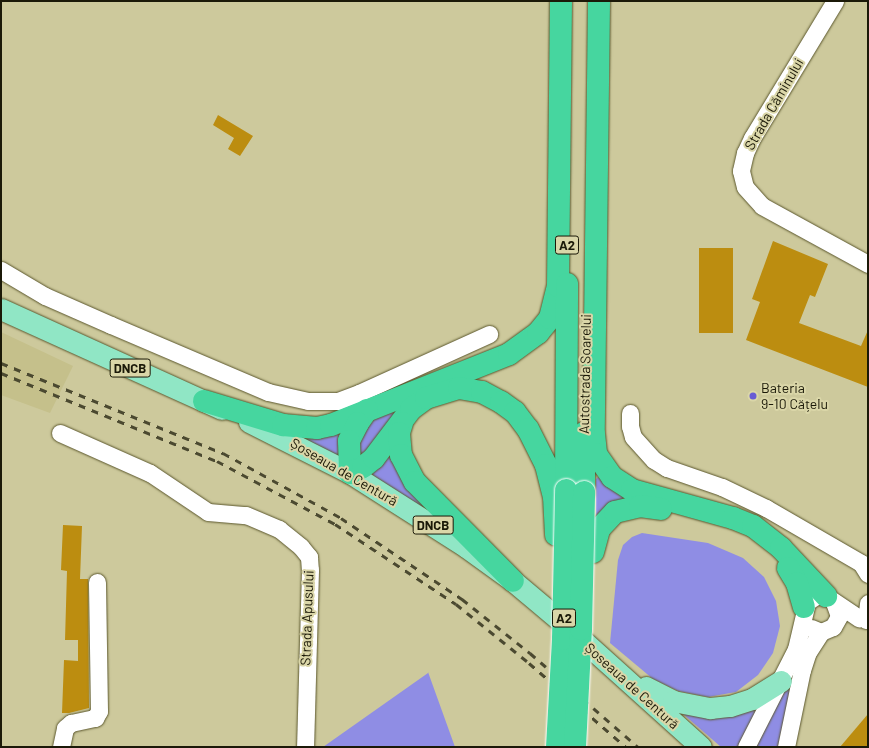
<!DOCTYPE html>
<html>
<head>
<meta charset="utf-8">
<style>
  body { margin:0 }
  #map { position:relative; width:869px; height:748px; overflow:hidden; background:#cdc99c; font-family:Barlow,sans-serif }
  div>[style] { position:absolute }
  .built>* { inset:0; background:#c5c08b }
  .green>* { inset:0; background:#8f8de4 }
  .building>* { inset:0; background:#bc8d10 }
  .roads { filter:drop-shadow(0 0 1px #5b572d) drop-shadow(0 0 1px #5b572d) }
  .minor>* { height:17px; margin:-8.5px; padding:0 8.5px; transform-origin:8.5px; border-radius:8.5px; background:#fff }
  .major>* { height:21px; margin:-10.5px; padding:0 10.5px; transform-origin:10.5px; border-radius:10.5px; background:#90e6c5 }
  .highway>* { height:22px; margin:-11px; padding:0 11px; transform-origin:11px; border-radius:11px; background:#46d69f }
  .rail>* { height:3px; margin-top:-1.5px; transform-origin:0; background:repeating-linear-gradient(90deg,#4b4930 0 7px,transparent 0 14px) }
  .bridges { filter:drop-shadow(0 0 1px #fff) drop-shadow(0 0 1px #fff) }
  .highway-bridge>* { height:22px; margin:-11px; padding:0 11px; transform-origin:11px; border-radius:11px; background:#46d69f }
  .dots>* { width:11px; height:11px; translate:-50% -50%; box-sizing:border-box; border:2px solid #dad6a8; border-radius:50% }
  span { translate:-50% -50%; white-space:nowrap; text-align:center; line-height:1.15; -webkit-text-stroke:4px #dad6a8; paint-order:stroke }
  .shield-label span { padding:1px 3px; background:#dad6a8; border:1px solid; border-radius:3px; -webkit-text-stroke-width:0 }
  .shield-label { font-size:13px; color:#1b1908; font-weight:700 }
  .street-label { font-size:14px; color:#1b1908 }
  .poi-label { font-size:14px; color:#1b1908 }
  .left { translate:0 -50%; text-align:left }
  .frame { position:absolute; inset:0; border:2px solid #1b1908; pointer-events:none }
</style>
</head>
<body>
<div id="map">
  <div class="built">
    <i style="clip-path:polygon(1px 332px,73px 366px,50px 413px,1px 395px)"></i>
  </div>
  <div class="green">
    <i style="clip-path:polygon(391px 410px,399px 412px,363px 462px,355px 442px,376px 417px)"></i>
    <i style="clip-path:polygon(347px 426px,339px 459px,302px 440px,304px 434px)"></i>
    <i style="clip-path:polygon(387px 448px,433px 515px,372px 475px)"></i>
    <i style="clip-path:polygon(598px 477px,626px 497px,596px 519px,596px 479px)"></i>
    <i style="clip-path:polygon(642px 533px,708px 543px,743px 558px,764px 577px,776px 601px,780px 626px,773px 653px,758px 675px,736px 692px,708px 697px,678px 691px,653px 679px,610px 643px,618px 560px,623px 545px,632px 537px)"></i>
    <i style="clip-path:polygon(428px 672px,455px 747px,323px 747px,428px 673px)"></i>
    <i style="clip-path:polygon(793px 672px,780px 747px,749px 747px)"></i>
    <i style="clip-path:polygon(763px 702px,740px 747px,721px 747px,675px 707px)"></i>
  </div>
  <div class="building">
    <i style="clip-path:polygon(218px 115px,253px 136px,240px 156px,228px 149px,234px 138px,213px 125px)"></i>
    <i style="clip-path:polygon(773px 241px,828px 264px,815px 297px,810px 295px,799px 323px,861px 346px,868px 330px,868px 387px,746px 340px,760px 302px,752px 299px)"></i>
    <i style="clip-path:polygon(699px 248px,733px 248px,733px 333px,699px 333px)"></i>
    <i style="clip-path:polygon(63px 525px,82px 526px,80px 579px,88px 579px,89px 708px,69px 713px,62px 713px,64px 660px,78px 661px,78px 640px,65px 640px,67px 571px,61px 570px)"></i>
    <i style="clip-path:polygon(868px 714px,868px 747px,840px 747px)"></i>
  </div>
  <div class="roads">
    <div class="minor">
      <i style="left:835px;top:1px;width:160px;rotate:121.2deg"></i>
      <i style="left:752px;top:138px;width:17px;rotate:115deg"></i>
      <i style="left:745px;top:153px;width:18px;rotate:103deg"></i>
      <i style="left:741px;top:171px;width:16px;rotate:76deg"></i>
      <i style="left:745px;top:187px;width:25px;rotate:48deg"></i>
      <i style="left:762px;top:206px;width:121px;rotate:28.7deg"></i>
      <i style="left:1px;top:270px;width:51px;rotate:30.6deg"></i>
      <i style="left:45px;top:296px;width:72px;rotate:23.7deg"></i>
      <i style="left:111px;top:325px;width:171px;rotate:23.1deg"></i>
      <i style="left:268px;top:392px;width:41px;rotate:12.7deg"></i>
      <i style="left:308px;top:401px;width:30px"></i>
      <i style="left:338px;top:401px;width:22px;rotate:-21deg"></i>
      <i style="left:359px;top:393px;width:143px;rotate:-24.4deg"></i>
      <i style="left:630px;top:413px;width:13px;rotate:90deg"></i>
      <i style="left:630px;top:426px;width:11px;rotate:75deg"></i>
      <i style="left:633px;top:437px;width:31px;rotate:48deg"></i>
      <i style="left:654px;top:460px;width:15px;rotate:32deg"></i>
      <i style="left:667px;top:468px;width:58px;rotate:19.1deg"></i>
      <i style="left:722px;top:487px;width:49px;rotate:25.5deg"></i>
      <i style="left:766px;top:508px;width:110px;rotate:30.1deg"></i>
      <i style="left:861px;top:563px;width:13px;rotate:58deg"></i>
      <i style="left:60px;top:433px;width:98px;rotate:24deg"></i>
      <i style="left:150px;top:473px;width:70px;rotate:33.9deg"></i>
      <i style="left:208px;top:512px;width:38px;rotate:5deg"></i>
      <i style="left:246px;top:515px;width:36px;rotate:23deg"></i>
      <i style="left:279px;top:529px;width:28px;rotate:39deg"></i>
      <i style="left:301px;top:547px;width:13px;rotate:51deg"></i>
      <i style="left:309px;top:557px;width:13px;rotate:86deg"></i>
      <i style="left:310px;top:570px;width:177px;rotate:91.6deg"></i>
      <i style="left:866px;top:620px;width:17px;rotate:-83deg"></i>
      <i style="left:811px;top:628px;width:11px;rotate:22deg"></i>
      <i style="left:821px;top:632px;width:13px;rotate:-23deg"></i>
      <i style="left:833px;top:627px;width:13px;rotate:-61deg"></i>
      <i style="left:839px;top:616px;width:15px;rotate:-110deg"></i>
      <i style="left:61px;top:747px;width:19px;rotate:-78deg"></i>
      <i style="left:65px;top:728px;width:8px;rotate:-40deg"></i>
      <i style="left:71px;top:723px;width:25px;rotate:-12deg"></i>
      <i style="left:95px;top:718px;width:8px;rotate:-60deg"></i>
      <i style="left:99px;top:711px;width:129px;rotate:-90.9deg"></i>
      <i style="left:746px;top:747px;width:110px;rotate:-63deg"></i>
      <i style="left:796px;top:649px;width:48px;rotate:-76.8deg"></i>
      <i style="left:807px;top:602px;width:11px;rotate:-34deg"></i>
      <i style="left:816px;top:596px;width:10px"></i>
      <i style="left:826px;top:596px;width:40px;rotate:34deg"></i>
      <i style="left:786px;top:747px;width:79px;rotate:-78.3deg"></i>
      <i style="left:802px;top:670px;width:19px;rotate:-72deg"></i>
      <i style="left:808px;top:652px;width:24px;rotate:-57deg"></i>
    </div>
    <div class="major">
      <i style="left:1px;top:309px;width:242px;rotate:24.4deg"></i>
      <i style="left:249px;top:422px;width:113px;rotate:26.8deg"></i>
      <i style="left:350px;top:473px;width:138px;rotate:32.5deg"></i>
      <i style="left:466px;top:547px;width:58px;rotate:35.9deg"></i>
      <i style="left:513px;top:581px;width:75px;rotate:40.1deg"></i>
      <i style="left:570px;top:629px;width:176px;rotate:42deg"></i>
      <i style="left:646px;top:687px;width:30px;rotate:27deg"></i>
      <i style="left:673px;top:701px;width:38px;rotate:11deg"></i>
      <i style="left:710px;top:708px;width:20px;rotate:-6deg"></i>
      <i style="left:730px;top:706px;width:23px;rotate:-18deg"></i>
      <i style="left:752px;top:699px;width:34px;rotate:-32deg"></i>
    </div>
    <div class="highway">
      <i style="left:599px;top:1px;width:433px;rotate:90.7deg"></i>
      <i style="left:594px;top:434px;width:20px;rotate:84deg"></i>
      <i style="left:596px;top:454px;width:28px;rotate:55deg"></i>
      <i style="left:612px;top:477px;width:24px;rotate:33deg"></i>
      <i style="left:632px;top:490px;width:105px;rotate:15.5deg"></i>
      <i style="left:733px;top:518px;width:22px;rotate:22deg"></i>
      <i style="left:753px;top:526px;width:36px;rotate:38deg"></i>
      <i style="left:781px;top:548px;width:66px;rotate:46.8deg"></i>
      <i style="left:204px;top:401px;width:83px;rotate:16.9deg"></i>
      <i style="left:283px;top:425px;width:34px;rotate:5deg"></i>
      <i style="left:317px;top:428px;width:14px;rotate:-12deg"></i>
      <i style="left:331px;top:425px;width:192px;rotate:-21.7deg"></i>
      <i style="left:509px;top:354px;width:36px;rotate:-36deg"></i>
      <i style="left:538px;top:333px;width:19px;rotate:-51deg"></i>
      <i style="left:550px;top:318px;width:33px;rotate:-76deg"></i>
      <i style="left:558px;top:286px;width:285px;rotate:-89.4deg"></i>
      <i style="left:367px;top:410px;width:16px;rotate:125deg"></i>
      <i style="left:358px;top:423px;width:20px;rotate:117deg"></i>
      <i style="left:349px;top:441px;width:32px;rotate:88deg"></i>
      <i style="left:350px;top:473px;width:14px;rotate:-25deg"></i>
      <i style="left:363px;top:467px;width:14px;rotate:-39deg"></i>
      <i style="left:374px;top:458px;width:61px;rotate:-52.9deg"></i>
      <i style="left:411px;top:409px;width:19px;rotate:-36deg"></i>
      <i style="left:426px;top:398px;width:34px;rotate:-17deg"></i>
      <i style="left:459px;top:388px;width:23px;rotate:10deg"></i>
      <i style="left:482px;top:392px;width:21px;rotate:28deg"></i>
      <i style="left:501px;top:402px;width:17px;rotate:36deg"></i>
      <i style="left:515px;top:412px;width:21px;rotate:53deg"></i>
      <i style="left:528px;top:429px;width:40px;rotate:63.4deg"></i>
      <i style="left:546px;top:465px;width:32px;rotate:76deg"></i>
      <i style="left:554px;top:496px;width:39px;rotate:87deg"></i>
      <i style="left:402px;top:423px;width:10px;rotate:107deg"></i>
      <i style="left:399px;top:433px;width:22px;rotate:85deg"></i>
      <i style="left:401px;top:455px;width:30px;rotate:63deg"></i>
      <i style="left:415px;top:482px;width:139px;rotate:45.3deg"></i>
      <i style="left:566px;top:490px;width:206px;rotate:-89.7deg"></i>
      <i style="left:584px;top:492px;width:59px;rotate:-90deg"></i>
      <i style="left:593px;top:552px;width:24px;rotate:-75deg"></i>
      <i style="left:599px;top:529px;width:23px;rotate:-47deg"></i>
      <i style="left:615px;top:512px;width:26px;rotate:-13deg"></i>
      <i style="left:640px;top:506px;width:21px;rotate:8deg"></i>
      <i style="left:788px;top:568px;width:17px;rotate:59deg"></i>
      <i style="left:797px;top:583px;width:25px;rotate:74deg"></i>
    </div>
  </div>
  <div class="rail">
    <i style="left:1px;top:363px;width:240px;rotate:22.1deg"></i>
    <i style="left:223px;top:453px;width:135px;rotate:28.8deg"></i>
    <i style="left:341px;top:518px;width:146px;rotate:33.8deg"></i>
    <i style="left:462px;top:599px;width:87px;rotate:38.5deg"></i>
    <i style="left:530px;top:653px;width:143px;rotate:41deg"></i>
    <i style="left:1px;top:373px;width:233px;rotate:22.2deg"></i>
    <i style="left:217px;top:461px;width:134px;rotate:28.1deg"></i>
    <i style="left:335px;top:524px;width:145px;rotate:33.5deg"></i>
    <i style="left:456px;top:604px;width:94px;rotate:38.9deg"></i>
    <i style="left:529px;top:663px;width:128px;rotate:40.9deg"></i>
  </div>
  <div class="bridges">
    <div class="highway-bridge">
      <i style="left:557px;top:747px;width:108px;rotate:-86.8deg"></i>
      <i style="left:563px;top:639px;width:149px;rotate:-88.8deg"></i>
      <i style="left:575px;top:747px;width:118px;rotate:-87.1deg"></i>
      <i style="left:581px;top:629px;width:137px;rotate:-88.7deg"></i>
    </div>
  </div>
  <div class="dots">
    <i style="left:753px;top:396px;background:#685bd4"></i>
  </div>
  <div class="shield-label">
    <span style="left:567px;top:245px">A2</span>
    <span style="left:130px;top:368px">DNCB</span>
    <span style="left:433px;top:525px">DNCB</span>
    <span style="left:564px;top:618px">A2</span>
  </div>
  <div class="street-label">
    <span style="left:774px;top:104px;rotate:-60deg">Strada Căminului</span>
    <span style="left:585px;top:374px;rotate:-89deg">Autostrada Soarelui</span>
    <span style="left:344px;top:472px;rotate:30deg">Șoseaua de Centură</span>
    <span style="left:307px;top:618px;rotate:-88deg">Strada Apusului</span>
    <span style="left:632px;top:686px;rotate:42deg">Șoseaua de Centură</span>
  </div>
  <div class="poi-label">
    <span class="left" style="left:761px;top:396px">Bateria<br>9-10 Cățelu</span>
  </div>
  <div class="frame"></div>
</div>
</body>
</html>
